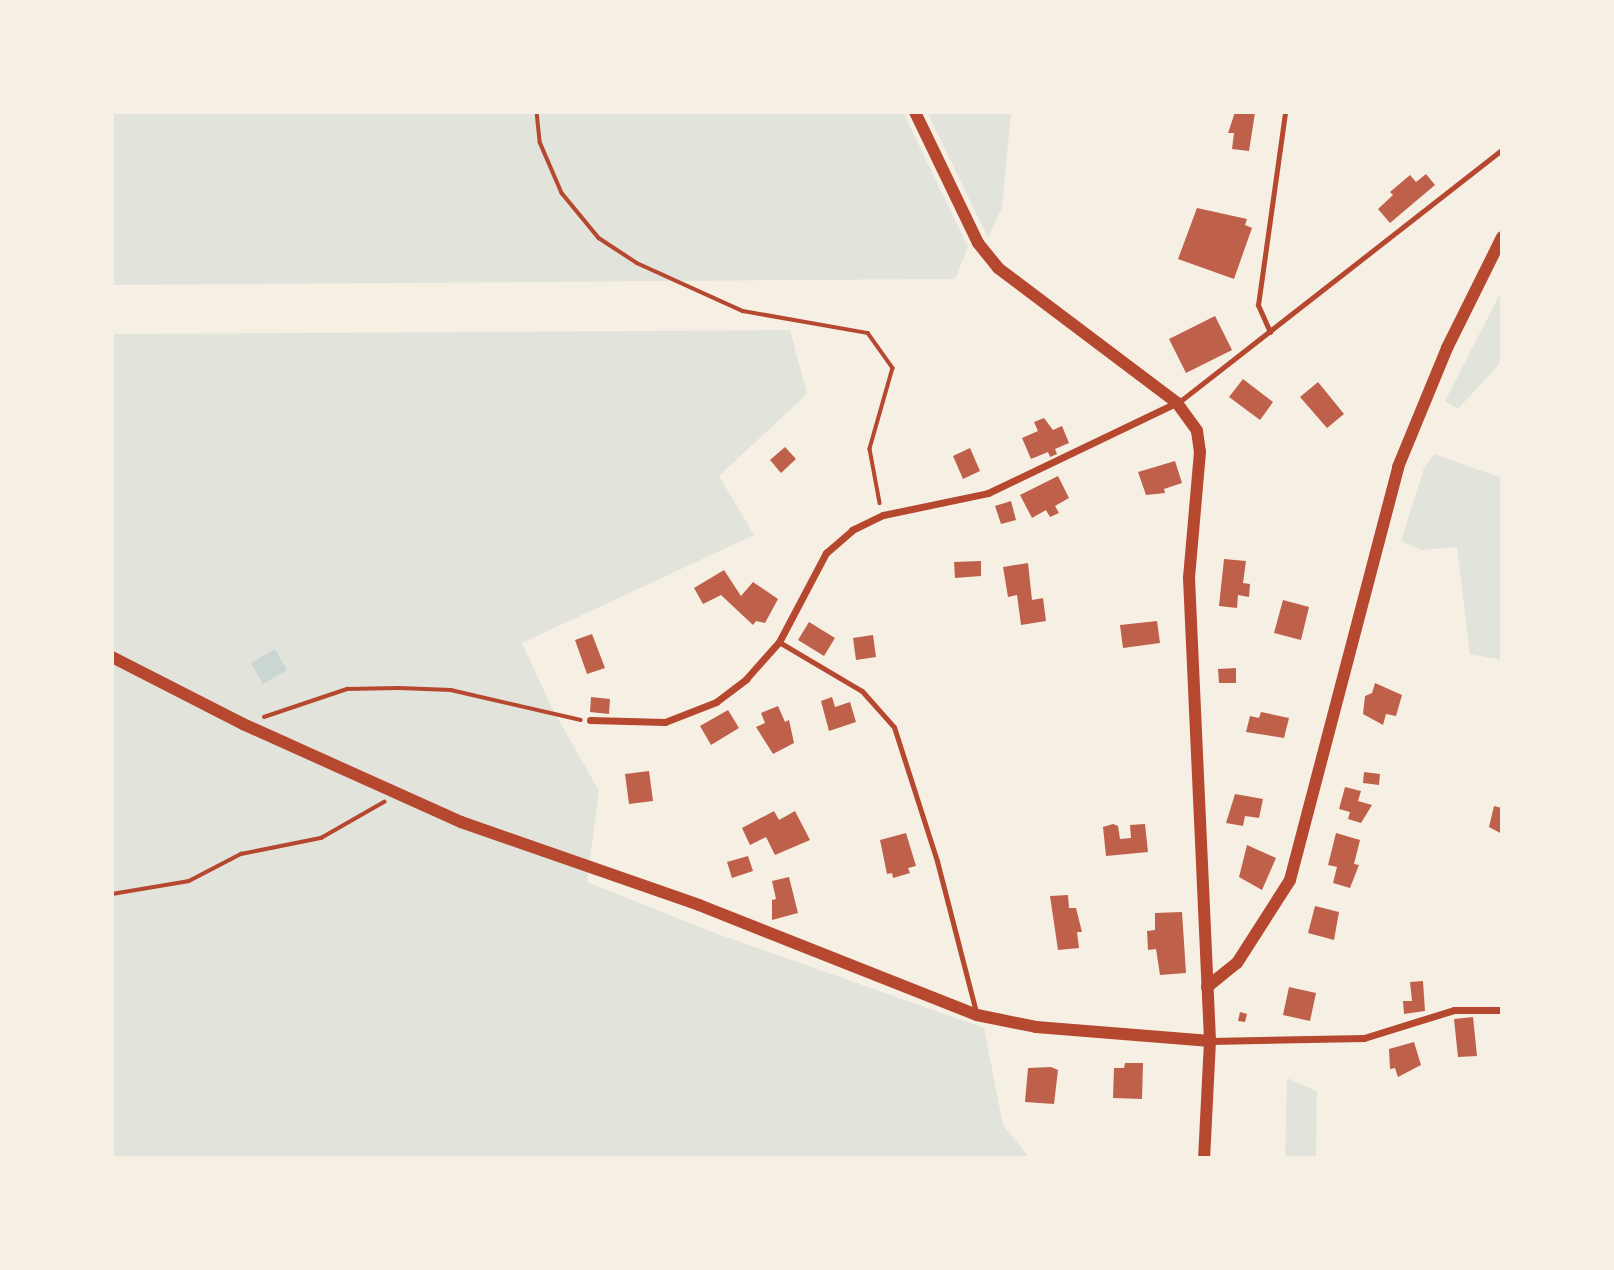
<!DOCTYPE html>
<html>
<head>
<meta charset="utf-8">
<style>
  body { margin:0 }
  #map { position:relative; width:1614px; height:1270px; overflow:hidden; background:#f6efe4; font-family:Quicksand,sans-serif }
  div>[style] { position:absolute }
  .green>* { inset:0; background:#e2e4dc }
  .water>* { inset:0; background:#c9d6d2 }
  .building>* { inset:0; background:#bf614a }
  .path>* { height:3.5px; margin:-1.75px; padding:0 1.75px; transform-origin:1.75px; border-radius:1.75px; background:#b5482f }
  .service>* { height:5px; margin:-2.5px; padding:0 2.5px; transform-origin:2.5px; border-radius:2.5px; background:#b5482f }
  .minor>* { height:7px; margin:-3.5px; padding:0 3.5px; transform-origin:3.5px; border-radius:3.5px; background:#b5482f }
  .tertiary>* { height:12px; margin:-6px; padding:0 6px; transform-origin:6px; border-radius:6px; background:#b5482f }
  span { translate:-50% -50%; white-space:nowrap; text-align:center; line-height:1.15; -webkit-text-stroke:5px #f6efe4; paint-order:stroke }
  .frame { position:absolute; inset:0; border:114px solid #f6efe4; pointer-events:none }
</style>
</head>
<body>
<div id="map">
  <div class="green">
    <i style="clip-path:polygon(112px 112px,903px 112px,968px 247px,955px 279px,112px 285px)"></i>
    <i style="clip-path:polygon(927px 112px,1011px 112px,1002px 208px,988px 238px)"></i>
    <i style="clip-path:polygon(1502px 290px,1502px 361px,1458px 409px,1445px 401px)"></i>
    <i style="clip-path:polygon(790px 330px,807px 394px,719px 476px,754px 535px,522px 643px,552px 708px,599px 791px,587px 882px,715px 933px,984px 1028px,1003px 1125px,1030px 1158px,112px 1158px,112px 334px)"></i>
    <i style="clip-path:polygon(1434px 454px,1502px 478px,1502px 660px,1470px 654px,1457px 547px,1421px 550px,1401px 541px,1424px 468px)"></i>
    <i style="clip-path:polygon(1287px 1078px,1317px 1091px,1316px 1158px,1285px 1158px)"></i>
  </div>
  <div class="water">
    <i style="clip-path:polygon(275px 649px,287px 670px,263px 684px,251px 663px)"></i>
  </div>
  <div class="building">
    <i style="clip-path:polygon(1235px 112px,1255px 113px,1249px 151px,1232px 149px,1234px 133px,1228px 133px)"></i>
    <i style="clip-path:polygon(1426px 174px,1435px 185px,1390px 223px,1378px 209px,1393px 195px,1390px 192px,1410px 175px,1416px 182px)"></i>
    <i style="clip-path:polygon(1197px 208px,1247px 219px,1245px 225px,1252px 228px,1234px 279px,1178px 259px)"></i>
    <i style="clip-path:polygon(1215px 316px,1232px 350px,1186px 373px,1169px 339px)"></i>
    <i style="clip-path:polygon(1243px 379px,1273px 402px,1260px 420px,1229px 397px)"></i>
    <i style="clip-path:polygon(1318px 382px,1344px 414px,1327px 428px,1300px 397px)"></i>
    <i style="clip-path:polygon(1044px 418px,1053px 430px,1062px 426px,1069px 443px,1055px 449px,1057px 454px,1050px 457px,1048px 452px,1031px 459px,1022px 438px,1038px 431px,1034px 422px)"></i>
    <i style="clip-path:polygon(785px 447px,796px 459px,781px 473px,770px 460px)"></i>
    <i style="clip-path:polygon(970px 448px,980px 471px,963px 479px,953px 456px)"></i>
    <i style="clip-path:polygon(1175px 461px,1182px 483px,1164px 489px,1165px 493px,1146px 495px,1138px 472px)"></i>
    <i style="clip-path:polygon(1058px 476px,1069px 498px,1055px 506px,1059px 513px,1050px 517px,1046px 510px,1032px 518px,1020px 495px)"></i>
    <i style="clip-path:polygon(1011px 501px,1016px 520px,1001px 524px,995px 506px)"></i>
    <i style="clip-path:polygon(1224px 559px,1246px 561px,1243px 583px,1250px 584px,1249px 597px,1238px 595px,1237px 608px,1219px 606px)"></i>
    <i style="clip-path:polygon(981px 561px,981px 576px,955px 578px,954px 562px)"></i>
    <i style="clip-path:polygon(1028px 563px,1032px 600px,1043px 598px,1046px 621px,1021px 625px,1017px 595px,1008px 597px,1003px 567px)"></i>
    <i style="clip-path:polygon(724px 570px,741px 596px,753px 582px,778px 599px,765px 623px,756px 621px,753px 625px,721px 595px,703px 604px,694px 588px)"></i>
    <i style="clip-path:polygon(1283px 600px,1309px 607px,1301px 640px,1274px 633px)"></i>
    <i style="clip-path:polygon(1157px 621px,1160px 643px,1123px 648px,1120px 625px)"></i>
    <i style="clip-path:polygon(809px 622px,835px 638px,824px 656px,798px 640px)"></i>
    <i style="clip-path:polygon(592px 634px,605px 668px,587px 674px,575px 640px)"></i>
    <i style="clip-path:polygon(873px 635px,876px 657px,856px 660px,853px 638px)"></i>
    <i style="clip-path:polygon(1236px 668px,1236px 683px,1219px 683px,1218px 669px)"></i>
    <i style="clip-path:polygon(1375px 683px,1402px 695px,1396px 716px,1386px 714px,1383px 725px,1363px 714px,1365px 696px,1372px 693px)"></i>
    <i style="clip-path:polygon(591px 697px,610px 699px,609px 714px,590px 712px)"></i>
    <i style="clip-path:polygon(832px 697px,835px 707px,850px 702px,856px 722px,829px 731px,821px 701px)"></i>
    <i style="clip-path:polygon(778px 706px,785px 722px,789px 720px,794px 743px,773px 754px,756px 727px,765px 723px,761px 713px)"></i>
    <i style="clip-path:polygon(728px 710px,739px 728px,711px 745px,700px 726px)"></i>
    <i style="clip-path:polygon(1261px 712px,1289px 718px,1284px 738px,1246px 732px,1250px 716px,1259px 718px)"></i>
    <i style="clip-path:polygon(649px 771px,653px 801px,629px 804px,625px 774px)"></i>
    <i style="clip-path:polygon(1364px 772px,1380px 774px,1379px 785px,1363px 783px)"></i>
    <i style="clip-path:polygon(1345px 787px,1361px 791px,1358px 801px,1372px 805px,1361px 823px,1348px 819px,1350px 812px,1339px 809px)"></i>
    <i style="clip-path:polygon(1235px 794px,1263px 799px,1259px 818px,1245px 816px,1243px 826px,1226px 823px)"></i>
    <i style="clip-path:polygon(1494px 806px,1502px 808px,1502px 834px,1489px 827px)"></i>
    <i style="clip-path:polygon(774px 811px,779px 820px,795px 811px,810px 840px,775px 855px,766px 837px,750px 845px,742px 828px)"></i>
    <i style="clip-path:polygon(1113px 824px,1118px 826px,1120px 839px,1131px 838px,1130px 825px,1145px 824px,1148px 852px,1106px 856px,1103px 827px)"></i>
    <i style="clip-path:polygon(906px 833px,916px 866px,908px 868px,910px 873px,893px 878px,892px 873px,887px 874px,880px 840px)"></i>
    <i style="clip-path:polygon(1336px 833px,1360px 840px,1354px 864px,1359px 865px,1350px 888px,1333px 883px,1337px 867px,1328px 865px)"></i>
    <i style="clip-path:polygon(1247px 845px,1276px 858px,1262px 890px,1239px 877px)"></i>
    <i style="clip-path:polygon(748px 856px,753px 871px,732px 878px,727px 862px)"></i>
    <i style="clip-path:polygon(789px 877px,798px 913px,772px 920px,772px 900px,776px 899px,772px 881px)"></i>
    <i style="clip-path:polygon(1068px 895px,1069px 908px,1076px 908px,1082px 932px,1077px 932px,1079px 948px,1058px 950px,1050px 896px)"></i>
    <i style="clip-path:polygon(1315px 906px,1339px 912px,1334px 940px,1308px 933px)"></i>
    <i style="clip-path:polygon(1182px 912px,1186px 973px,1160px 975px,1156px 949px,1148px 950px,1147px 931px,1155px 930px,1155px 913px)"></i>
    <i style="clip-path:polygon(1423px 981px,1425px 1011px,1404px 1014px,1403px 1001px,1412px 1001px,1410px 982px)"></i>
    <i style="clip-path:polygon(1289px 987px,1316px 993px,1310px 1021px,1283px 1015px)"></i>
    <i style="clip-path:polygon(1240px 1012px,1247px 1014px,1245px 1022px,1238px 1021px)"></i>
    <i style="clip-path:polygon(1473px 1017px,1477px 1056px,1458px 1057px,1454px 1019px)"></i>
    <i style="clip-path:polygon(1414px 1042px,1421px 1065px,1398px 1077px,1395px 1068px,1390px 1069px,1389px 1049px)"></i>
    <i style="clip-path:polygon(1125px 1063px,1143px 1063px,1142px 1099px,1113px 1098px,1114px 1068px,1124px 1068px)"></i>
    <i style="clip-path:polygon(1051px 1067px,1058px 1070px,1054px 1104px,1025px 1102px,1028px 1068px)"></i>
  </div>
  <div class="path">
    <i style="left:537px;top:112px;width:30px;rotate:84deg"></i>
    <i style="left:540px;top:142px;width:56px;rotate:66.7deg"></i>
    <i style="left:562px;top:193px;width:58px;rotate:50.6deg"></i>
    <i style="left:599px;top:238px;width:45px;rotate:33.3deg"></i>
    <i style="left:637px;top:263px;width:116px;rotate:24.4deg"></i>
    <i style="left:743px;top:311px;width:127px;rotate:10deg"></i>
    <i style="left:868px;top:333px;width:43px;rotate:54.5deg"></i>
    <i style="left:893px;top:368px;width:84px;rotate:105.9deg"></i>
    <i style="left:870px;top:449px;width:55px;rotate:79.5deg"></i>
    <i style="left:264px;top:717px;width:88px;rotate:-18.6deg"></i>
    <i style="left:347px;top:689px;width:52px;rotate:-1.1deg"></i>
    <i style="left:399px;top:688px;width:52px;rotate:2.2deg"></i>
    <i style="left:451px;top:690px;width:133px;rotate:13deg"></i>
    <i style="left:112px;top:894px;width:78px;rotate:-9.6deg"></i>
    <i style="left:189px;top:881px;width:59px;rotate:-27.4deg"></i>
    <i style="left:241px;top:854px;width:82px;rotate:-11.3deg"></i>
    <i style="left:321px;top:838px;width:73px;rotate:-29.7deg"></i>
  </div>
  <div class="service">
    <i style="left:1270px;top:332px;width:30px;rotate:-114deg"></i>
    <i style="left:1258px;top:305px;width:195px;rotate:-82deg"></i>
    <i style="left:1179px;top:402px;width:410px;rotate:-38deg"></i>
    <i style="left:779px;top:642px;width:96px;rotate:30.6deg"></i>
    <i style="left:862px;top:691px;width:48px;rotate:48.4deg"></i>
    <i style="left:894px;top:727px;width:141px;rotate:72.2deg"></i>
    <i style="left:937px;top:861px;width:156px;rotate:75.5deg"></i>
  </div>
  <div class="minor">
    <i style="left:590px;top:720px;width:75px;rotate:1.5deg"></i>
    <i style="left:665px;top:722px;width:55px;rotate:-21.4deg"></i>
    <i style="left:716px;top:702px;width:38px;rotate:-37deg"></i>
    <i style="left:746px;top:679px;width:50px;rotate:-48.3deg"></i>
    <i style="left:779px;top:642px;width:101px;rotate:-62.2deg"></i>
    <i style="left:826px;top:553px;width:35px;rotate:-41deg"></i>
    <i style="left:852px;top:530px;width:34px;rotate:-26deg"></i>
    <i style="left:883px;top:515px;width:107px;rotate:-11.8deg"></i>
    <i style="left:988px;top:493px;width:208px;rotate:-25.6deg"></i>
    <i style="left:1210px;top:1041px;width:154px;rotate:-1.1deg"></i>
    <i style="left:1364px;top:1038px;width:94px;rotate:-17.3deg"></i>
    <i style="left:1454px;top:1010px;width:48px"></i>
  </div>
  <div class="tertiary">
    <i style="left:915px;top:112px;width:145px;rotate:64.3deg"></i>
    <i style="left:978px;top:243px;width:32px;rotate:51deg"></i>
    <i style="left:998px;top:268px;width:224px;rotate:37deg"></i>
    <i style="left:1177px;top:403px;width:34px;rotate:54deg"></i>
    <i style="left:1197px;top:431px;width:21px;rotate:82deg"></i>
    <i style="left:1200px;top:452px;width:126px;rotate:95deg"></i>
    <i style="left:1189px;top:578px;width:463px;rotate:87.4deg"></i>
    <i style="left:1210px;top:1041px;width:117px;rotate:92.9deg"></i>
    <i style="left:112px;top:657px;width:147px;rotate:27.1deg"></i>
    <i style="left:243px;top:724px;width:239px;rotate:24.2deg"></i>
    <i style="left:461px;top:822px;width:252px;rotate:19.2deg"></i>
    <i style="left:699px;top:905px;width:299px;rotate:21.6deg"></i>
    <i style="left:977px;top:1015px;width:60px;rotate:11.5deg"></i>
    <i style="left:1036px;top:1027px;width:175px;rotate:4.6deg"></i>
    <i style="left:1207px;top:987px;width:38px;rotate:-39deg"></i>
    <i style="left:1237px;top:963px;width:98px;rotate:-57.4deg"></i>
    <i style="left:1290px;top:880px;width:427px;rotate:-75.3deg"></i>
    <i style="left:1398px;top:467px;width:129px;rotate:-67.6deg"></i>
    <i style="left:1447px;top:348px;width:124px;rotate:-63.6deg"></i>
  </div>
  <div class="frame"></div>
</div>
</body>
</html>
